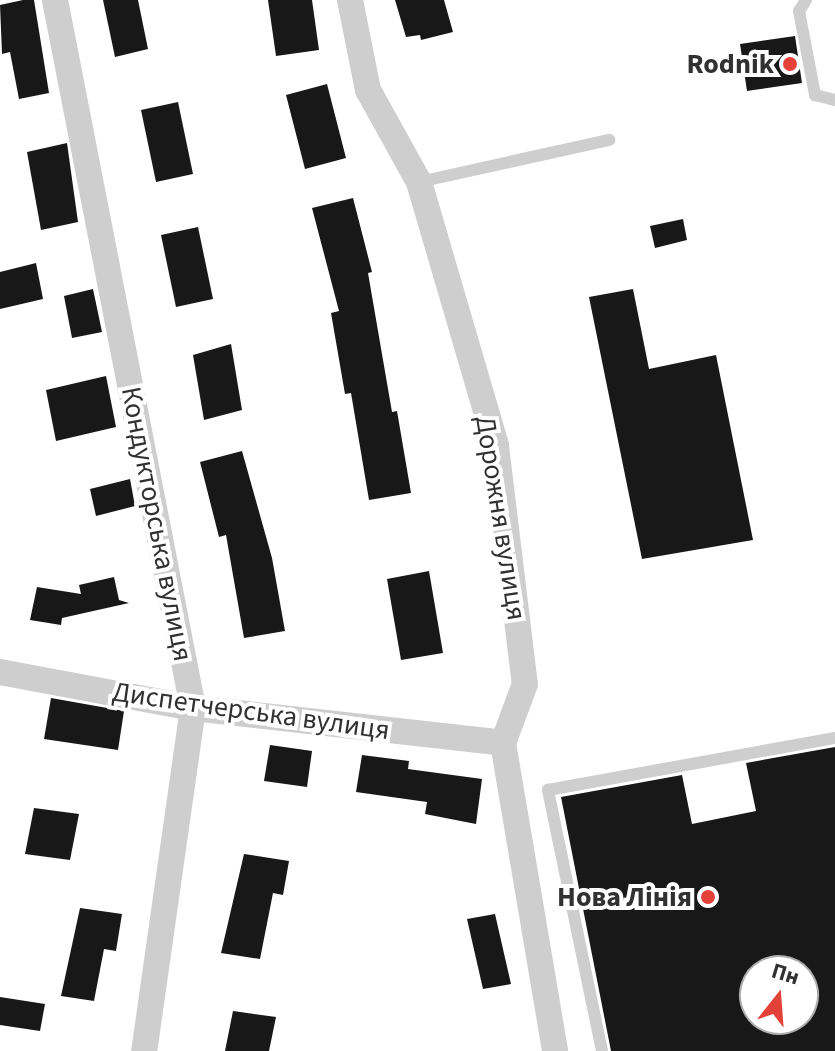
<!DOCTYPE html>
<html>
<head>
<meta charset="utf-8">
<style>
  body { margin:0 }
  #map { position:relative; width:835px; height:1051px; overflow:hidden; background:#fff; font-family:"Source Sans 3",sans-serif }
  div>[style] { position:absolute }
  .building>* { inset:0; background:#181818 }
  .lane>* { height:12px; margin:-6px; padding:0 6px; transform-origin:6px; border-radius:6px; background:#cecece }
  .street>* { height:26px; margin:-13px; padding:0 13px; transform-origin:13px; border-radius:13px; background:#cecece }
  .dots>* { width:22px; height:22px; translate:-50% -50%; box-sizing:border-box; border:4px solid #fff; border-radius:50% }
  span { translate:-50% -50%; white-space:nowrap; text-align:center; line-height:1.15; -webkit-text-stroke:8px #fff; paint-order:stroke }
  .poi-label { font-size:28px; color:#313131; font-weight:700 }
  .right { translate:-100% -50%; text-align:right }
  .street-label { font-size:28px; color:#313131 }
  .north { position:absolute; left:739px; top:955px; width:80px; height:80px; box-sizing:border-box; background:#fff; border:2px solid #adadad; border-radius:50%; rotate:17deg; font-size:22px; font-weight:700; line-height:32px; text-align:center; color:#313131 }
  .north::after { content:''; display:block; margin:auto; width:28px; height:36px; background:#e44138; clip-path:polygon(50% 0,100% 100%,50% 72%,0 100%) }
</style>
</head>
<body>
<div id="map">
  <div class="building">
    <i style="clip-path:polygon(23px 0,34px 0,49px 93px,19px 99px,10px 52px,2px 54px,0 5px)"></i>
    <i style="clip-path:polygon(103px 0,138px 0,148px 49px,115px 57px)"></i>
    <i style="clip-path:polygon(268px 0,312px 0,319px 50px,276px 56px)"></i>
    <i style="clip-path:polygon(395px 0,444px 0,453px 32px,421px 40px,420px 35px,406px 37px)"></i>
    <i style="clip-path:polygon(795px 36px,802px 83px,747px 91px,740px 44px)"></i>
    <i style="clip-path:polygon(327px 84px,346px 158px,305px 169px,286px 95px)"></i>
    <i style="clip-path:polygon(178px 102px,193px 174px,156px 182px,141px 110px)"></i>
    <i style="clip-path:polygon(67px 143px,78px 222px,41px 230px,27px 152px)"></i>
    <i style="clip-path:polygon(353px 198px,372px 272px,368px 273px,392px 412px,397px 411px,411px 493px,369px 500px,351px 393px,345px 394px,331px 313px,339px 311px,312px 208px)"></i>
    <i style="clip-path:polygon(683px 219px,687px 240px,655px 248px,650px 226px)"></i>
    <i style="clip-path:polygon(198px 227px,213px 299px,176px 307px,161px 235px)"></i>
    <i style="clip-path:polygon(36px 263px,43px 299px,0 309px,0 272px)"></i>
    <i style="clip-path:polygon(93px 289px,102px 332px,72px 338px,64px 296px)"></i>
    <i style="clip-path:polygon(633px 289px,649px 369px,716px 355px,753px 540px,642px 559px,589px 297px)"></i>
    <i style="clip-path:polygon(231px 344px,242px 410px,204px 420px,193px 355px)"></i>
    <i style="clip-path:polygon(106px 376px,116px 427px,56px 441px,46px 390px)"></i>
    <i style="clip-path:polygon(242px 451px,272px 558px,285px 631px,244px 638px,226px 535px,219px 537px,200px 462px)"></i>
    <i style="clip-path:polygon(130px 479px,135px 506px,96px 516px,90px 489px)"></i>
    <i style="clip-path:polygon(429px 571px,443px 653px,401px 660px,387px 579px)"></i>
    <i style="clip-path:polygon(114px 577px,119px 600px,129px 603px,62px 618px,61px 625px,30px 620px,37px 587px,81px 594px,79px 585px)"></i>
    <i style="clip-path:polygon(51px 698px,124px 711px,118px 750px,44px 739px)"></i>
    <i style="clip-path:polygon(270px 745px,312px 751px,307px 787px,264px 781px)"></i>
    <i style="clip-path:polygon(evenodd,835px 747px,835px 1051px,611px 1051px,561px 797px,682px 775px,692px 824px,756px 811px,746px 763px,835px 747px,755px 971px,803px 971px,803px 1019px,755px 1019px,755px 971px)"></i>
    <i style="clip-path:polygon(362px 755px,409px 761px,408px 769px,482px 779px,476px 824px,425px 814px,427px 802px,356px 792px)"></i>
    <i style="clip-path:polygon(34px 808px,79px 814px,70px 860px,25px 854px)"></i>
    <i style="clip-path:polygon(244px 854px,289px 861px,283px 895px,273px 893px,260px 959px,221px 953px)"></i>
    <i style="clip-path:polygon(80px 908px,122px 914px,116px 951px,104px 949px,94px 1001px,61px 996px)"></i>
    <i style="clip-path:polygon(495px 914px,511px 984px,483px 989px,467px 919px)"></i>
    <i style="clip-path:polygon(0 997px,45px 1004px,40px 1031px,0 1025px)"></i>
    <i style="clip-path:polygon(233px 1011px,276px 1017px,269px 1051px,225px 1051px)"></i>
  </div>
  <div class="lane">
    <i style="left:806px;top:0;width:13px;rotate:122deg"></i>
    <i style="left:799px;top:11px;width:86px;rotate:79.2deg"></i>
    <i style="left:815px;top:95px;width:21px;rotate:14deg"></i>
    <i style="left:419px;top:182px;width:195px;rotate:-12.5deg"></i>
    <i style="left:602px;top:1051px;width:267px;rotate:-101.7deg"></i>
    <i style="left:548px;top:790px;width:292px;rotate:-10.3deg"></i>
  </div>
  <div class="street">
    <i style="left:55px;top:0;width:721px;rotate:78.97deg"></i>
    <i style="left:193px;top:708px;width:346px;rotate:98.1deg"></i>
    <i style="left:350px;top:0;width:92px;rotate:78.7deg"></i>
    <i style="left:368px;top:90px;width:105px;rotate:61deg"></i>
    <i style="left:419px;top:182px;width:275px;rotate:73.7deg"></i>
    <i style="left:496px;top:446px;width:240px;rotate:83.1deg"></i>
    <i style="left:525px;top:684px;width:63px;rotate:110.4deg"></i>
    <i style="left:503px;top:743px;width:312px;rotate:80.4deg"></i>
    <i style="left:0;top:672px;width:196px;rotate:10.6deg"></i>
    <i style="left:193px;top:708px;width:312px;rotate:6.4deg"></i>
  </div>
  <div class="dots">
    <i style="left:790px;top:64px;background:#e44138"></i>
    <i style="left:708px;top:897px;background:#e44138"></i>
  </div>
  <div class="poi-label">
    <span class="right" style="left:774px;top:64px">Rodnik</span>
    <span class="right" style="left:692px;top:897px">Нова Лінія</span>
  </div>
  <div class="street-label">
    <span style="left:501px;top:518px;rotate:81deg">Дорожня вулиця</span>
    <span style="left:157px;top:524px;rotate:79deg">Кондукторська вулиця</span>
    <span style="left:251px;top:711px;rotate:8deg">Диспетчерська вулиця</span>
  </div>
  <div class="north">Пн</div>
</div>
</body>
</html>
